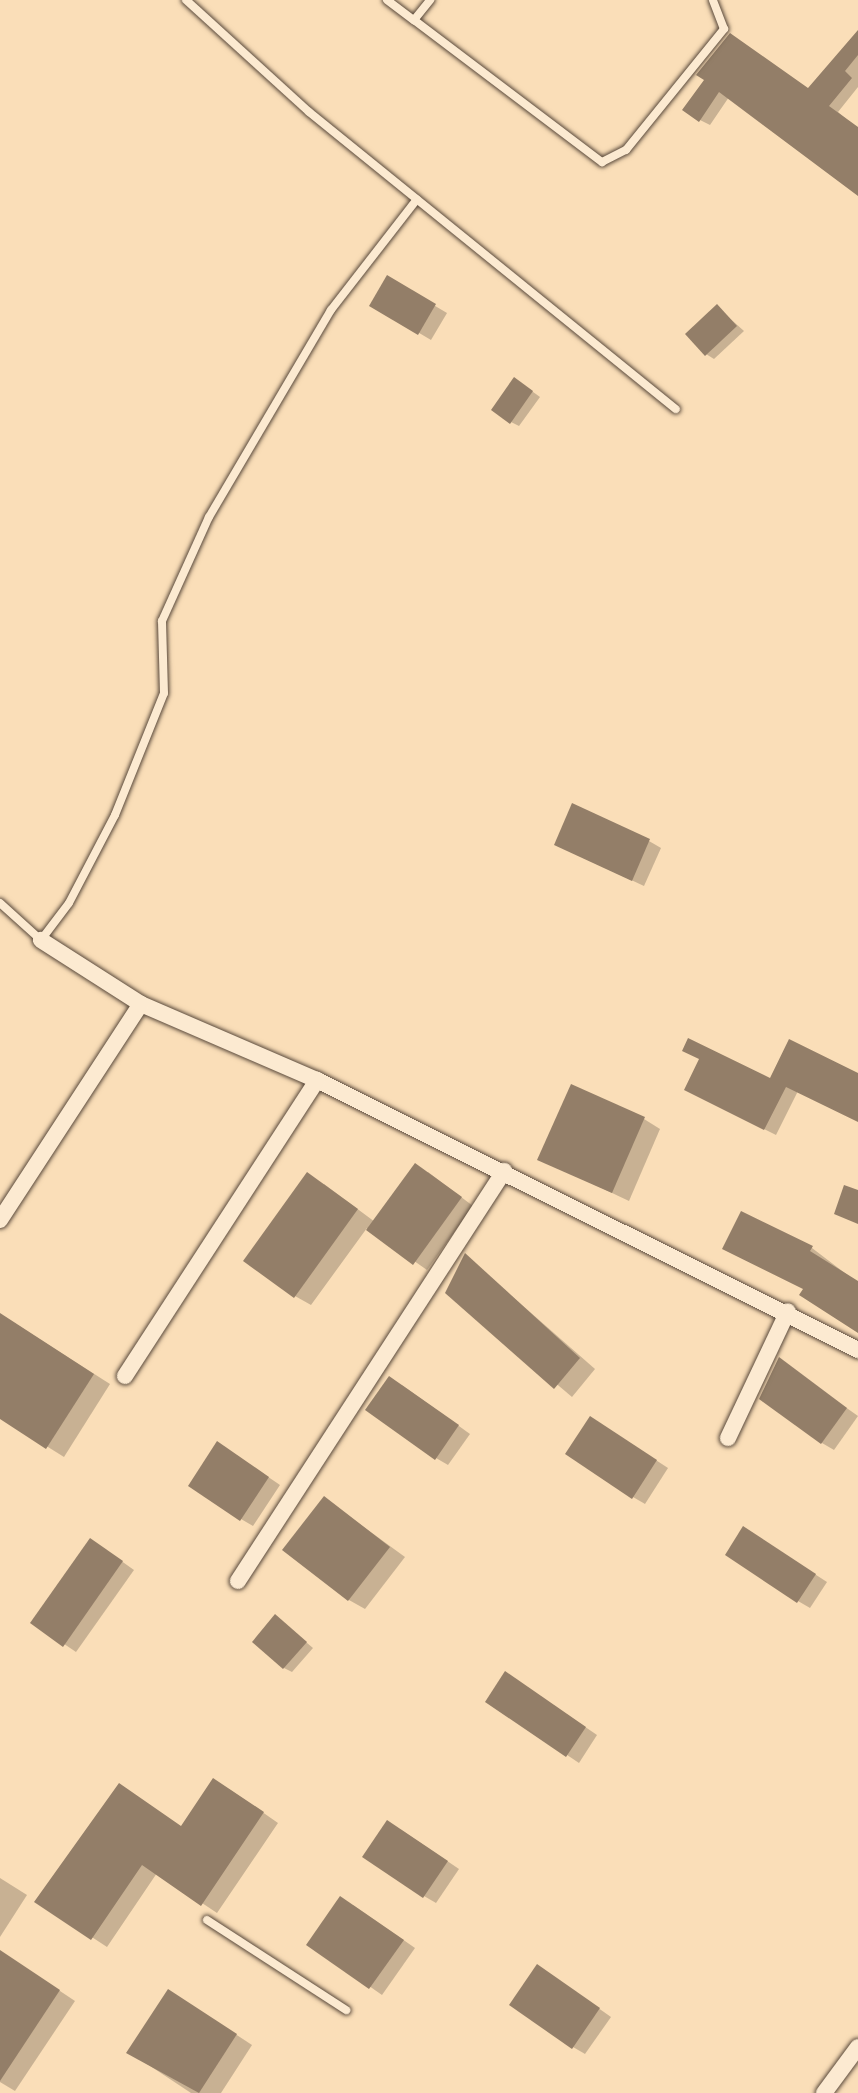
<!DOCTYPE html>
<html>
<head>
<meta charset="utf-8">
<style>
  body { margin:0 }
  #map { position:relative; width:858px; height:2093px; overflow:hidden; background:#fadeb8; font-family:"IM FELL DW Pica",serif }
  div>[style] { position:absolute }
  .shadow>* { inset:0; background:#0003 }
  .building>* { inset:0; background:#937e68 }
  .roads { filter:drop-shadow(0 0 2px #59493b) drop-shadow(0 0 2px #59493b) }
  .lane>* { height:8px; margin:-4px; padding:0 4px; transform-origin:4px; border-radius:4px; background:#fcead1 }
  .street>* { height:16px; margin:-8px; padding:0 8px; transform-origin:8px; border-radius:8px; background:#fcead1 }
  span { translate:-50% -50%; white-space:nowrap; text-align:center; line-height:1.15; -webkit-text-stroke:6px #fcead1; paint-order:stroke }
</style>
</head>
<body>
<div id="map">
  <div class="shadow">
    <i style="clip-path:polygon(858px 53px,858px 87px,838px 112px,858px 129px,858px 193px,729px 97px,710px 125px,700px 120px,706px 80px,809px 90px)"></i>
    <i style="clip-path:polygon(388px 278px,447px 313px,431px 340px,372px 305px)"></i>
    <i style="clip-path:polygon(717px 307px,744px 331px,714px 359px,706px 354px)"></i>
    <i style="clip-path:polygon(522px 384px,540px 397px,519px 426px,511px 422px)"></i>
    <i style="clip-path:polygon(649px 841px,661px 848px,644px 886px,569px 851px)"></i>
    <i style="clip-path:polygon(858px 1075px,858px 1121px,798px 1091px,776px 1135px,698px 1096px)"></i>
    <i style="clip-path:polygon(644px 1119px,660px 1129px,629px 1201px,540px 1159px)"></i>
    <i style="clip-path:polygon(428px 1172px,473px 1206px,427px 1270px,367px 1228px,311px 1305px,295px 1296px,324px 1184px,375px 1222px)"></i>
    <i style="clip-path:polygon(812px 1248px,858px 1283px,858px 1330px,805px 1289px,735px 1254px)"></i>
    <i style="clip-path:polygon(466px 1256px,595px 1369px,572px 1397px,448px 1292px)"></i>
    <i style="clip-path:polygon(0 1314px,110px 1384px,64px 1457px,0 1417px)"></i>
    <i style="clip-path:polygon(790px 1368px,858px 1416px,834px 1450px,822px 1443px)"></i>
    <i style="clip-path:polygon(402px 1385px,470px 1434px,448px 1465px,436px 1458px)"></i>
    <i style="clip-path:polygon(602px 1425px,668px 1468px,645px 1504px,633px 1497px)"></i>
    <i style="clip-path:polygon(230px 1451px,280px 1485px,253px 1526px,241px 1519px)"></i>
    <i style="clip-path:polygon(324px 1498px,405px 1557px,365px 1609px,349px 1600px)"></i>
    <i style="clip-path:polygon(756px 1536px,827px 1582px,810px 1608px,798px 1601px)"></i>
    <i style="clip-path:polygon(103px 1548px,134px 1570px,76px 1652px,33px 1623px)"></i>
    <i style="clip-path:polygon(276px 1617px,313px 1648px,292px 1672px,284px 1668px)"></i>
    <i style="clip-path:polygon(518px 1681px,597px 1735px,579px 1763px,487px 1701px)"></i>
    <i style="clip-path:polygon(229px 1789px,278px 1823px,217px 1913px,157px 1873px,107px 1947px,37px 1901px,182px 1827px)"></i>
    <i style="clip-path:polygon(400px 1829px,459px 1869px,436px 1903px,424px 1896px)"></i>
    <i style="clip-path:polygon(0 1878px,27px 1895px,0 1937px)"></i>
    <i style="clip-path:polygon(353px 1905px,415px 1948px,382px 1995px,309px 1944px)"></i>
    <i style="clip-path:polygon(0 1962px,21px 1965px,75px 2001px,15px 2091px,0 2082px)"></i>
    <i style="clip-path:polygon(550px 1974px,611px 2017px,585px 2054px,573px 2047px)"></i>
    <i style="clip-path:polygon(185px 2001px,252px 2045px,221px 2093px,191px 2093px,129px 2052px)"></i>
  </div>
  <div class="building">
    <i style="clip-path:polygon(858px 30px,858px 55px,845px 71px,852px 78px,829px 106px,858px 127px,858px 196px,719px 92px,699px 122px,682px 110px,704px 80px,696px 75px,730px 33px,808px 88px)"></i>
    <i style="clip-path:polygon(387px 275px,436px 304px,418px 335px,369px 306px)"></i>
    <i style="clip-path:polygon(717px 304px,737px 326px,705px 356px,685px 334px)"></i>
    <i style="clip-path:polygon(514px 377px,533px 391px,510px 424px,491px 410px)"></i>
    <i style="clip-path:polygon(572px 803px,650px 839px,632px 881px,554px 845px)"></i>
    <i style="clip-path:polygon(688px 1038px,770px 1078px,789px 1039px,858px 1073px,858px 1122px,786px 1087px,764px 1130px,684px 1090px,699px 1059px,682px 1051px)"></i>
    <i style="clip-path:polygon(571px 1084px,645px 1117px,612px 1193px,537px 1160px)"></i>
    <i style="clip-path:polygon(415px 1163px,462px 1197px,413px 1265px,366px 1230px)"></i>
    <i style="clip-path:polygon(307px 1172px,358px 1209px,294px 1298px,243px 1261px)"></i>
    <i style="clip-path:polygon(844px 1185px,858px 1190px,858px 1224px,834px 1214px)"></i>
    <i style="clip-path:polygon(741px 1211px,813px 1246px,810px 1251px,858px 1281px,858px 1333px,799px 1295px,803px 1289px,722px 1249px)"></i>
    <i style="clip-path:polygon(465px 1253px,580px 1358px,554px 1389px,445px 1293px)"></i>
    <i style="clip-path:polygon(0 1313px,94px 1374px,46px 1449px,0 1419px)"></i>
    <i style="clip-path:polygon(779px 1357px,847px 1408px,821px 1444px,759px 1399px)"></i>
    <i style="clip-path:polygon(389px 1376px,459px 1425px,435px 1460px,365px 1410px)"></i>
    <i style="clip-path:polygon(590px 1416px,657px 1460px,632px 1499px,565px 1454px)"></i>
    <i style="clip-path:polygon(217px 1441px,269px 1477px,240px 1521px,188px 1486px)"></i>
    <i style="clip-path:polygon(324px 1496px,390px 1547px,348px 1601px,282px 1550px)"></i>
    <i style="clip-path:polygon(743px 1526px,816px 1574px,797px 1603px,725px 1555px)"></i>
    <i style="clip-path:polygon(90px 1538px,123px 1561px,63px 1647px,30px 1623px)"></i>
    <i style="clip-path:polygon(275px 1614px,307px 1642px,283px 1669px,252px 1642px)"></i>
    <i style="clip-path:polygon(505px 1671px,586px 1727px,566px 1757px,485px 1702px)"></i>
    <i style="clip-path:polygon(213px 1778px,264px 1812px,201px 1906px,142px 1865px,91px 1940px,34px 1902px,119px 1783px,181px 1826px)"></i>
    <i style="clip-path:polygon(387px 1820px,448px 1861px,423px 1898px,362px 1857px)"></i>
    <i style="clip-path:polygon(340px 1896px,404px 1940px,369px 1989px,306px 1945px)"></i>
    <i style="clip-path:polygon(0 1950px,60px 1990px,0 2081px)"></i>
    <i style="clip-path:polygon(537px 1964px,600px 2008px,572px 2049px,509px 2005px)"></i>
    <i style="clip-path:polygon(168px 1989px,237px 2034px,199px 2093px,126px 2053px)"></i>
  </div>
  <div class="roads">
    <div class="lane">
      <i style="left:186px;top:0;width:166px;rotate:42.3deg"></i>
      <i style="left:309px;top:112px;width:472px;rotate:39deg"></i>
      <i style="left:387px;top:0;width:34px;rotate:37deg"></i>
      <i style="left:414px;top:20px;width:26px;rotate:-51deg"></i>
      <i style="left:414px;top:20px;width:236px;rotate:37.1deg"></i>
      <i style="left:602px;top:162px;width:27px;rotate:-27deg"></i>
      <i style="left:626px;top:150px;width:156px;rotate:-51deg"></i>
      <i style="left:724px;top:29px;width:31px;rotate:-111deg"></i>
      <i style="left:0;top:903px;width:55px;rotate:42.1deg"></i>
      <i style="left:41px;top:940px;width:46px;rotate:-52.9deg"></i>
      <i style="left:69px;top:903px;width:99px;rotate:-62.4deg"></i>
      <i style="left:115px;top:815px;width:131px;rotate:-68.1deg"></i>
      <i style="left:164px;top:693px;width:72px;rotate:-91.6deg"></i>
      <i style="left:162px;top:621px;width:114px;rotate:-65.7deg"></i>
      <i style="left:209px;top:517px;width:240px;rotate:-59.5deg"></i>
      <i style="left:331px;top:310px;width:140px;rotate:-52.2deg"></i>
      <i style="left:207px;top:1920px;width:166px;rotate:32.9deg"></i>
    </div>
    <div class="street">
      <i style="left:141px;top:1004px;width:192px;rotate:23.4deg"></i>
      <i style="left:317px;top:1080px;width:605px;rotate:26.52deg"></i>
      <i style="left:0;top:1220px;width:258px;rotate:-56.9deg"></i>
      <i style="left:141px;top:1004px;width:119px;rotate:-147.4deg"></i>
      <i style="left:125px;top:1376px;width:353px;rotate:-57deg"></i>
      <i style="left:728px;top:1438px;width:140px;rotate:-64.7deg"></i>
      <i style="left:238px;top:1581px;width:489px;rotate:-57deg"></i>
      <i style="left:824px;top:2093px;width:57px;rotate:-53.5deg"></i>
    </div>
  </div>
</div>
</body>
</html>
